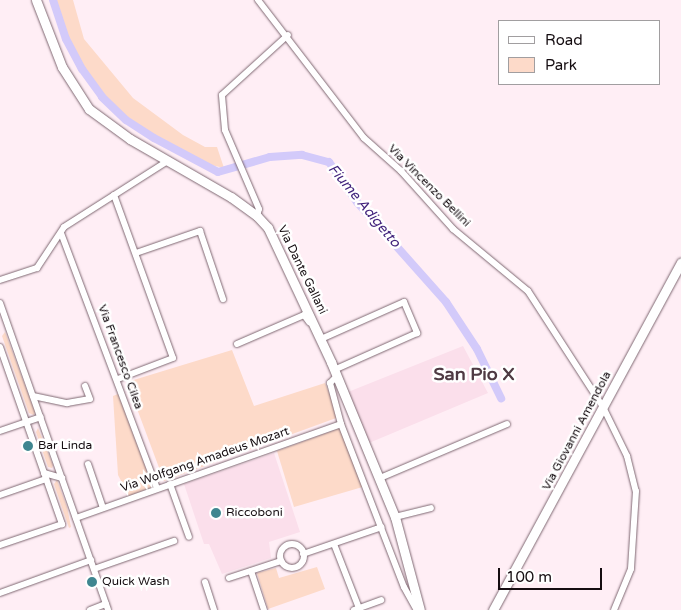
<!DOCTYPE html>
<html>
<head>
<meta charset="utf-8">
<style>
  body { margin:0 }
  #map { position:relative; width:681px; height:610px; overflow:hidden; background:#ffeef5; font-family:"Varela Round",sans-serif }
  div>[style] { position:absolute }
  .built>* { inset:0; background:#fbdfeb }
  .green>* { inset:0; background:#fddac9 }
  .canal>* { height:8px; margin:-4px; padding:0 4px; transform-origin:4px; border-radius:4px; background:#d3cafa }
  .roads { filter:drop-shadow(0 0 1px #7f6872) drop-shadow(0 0 1px #7f6872) }
  .street>* { height:6px; margin:-3px; padding:0 3px; transform-origin:3px; border-radius:3px; background:#fff }
  .street>.ring { margin:-3px; padding:0; box-sizing:content-box; background:none; border:6px solid #fff; border-radius:50% }
  .secondary>* { height:9px; margin:-4.5px; padding:0 4.5px; transform-origin:4.5px; border-radius:4.5px; background:#fff }
  .dots>* { width:14px; height:14px; translate:-50% -50%; box-sizing:border-box; border:2px solid #fff; border-radius:50% }
  span { translate:-50% -50%; white-space:nowrap; text-align:center; line-height:1.15; -webkit-text-stroke:5px #fff; paint-order:stroke }
  .street-label { font-size:12px; color:#150d11 }
  .poi-label { font-size:12px; color:#150d11 }
  .left { translate:0 -50%; text-align:left }
  .water-label { font-size:14px; color:#41237c; font-style:italic }
  .district-label { font-size:18px; color:#4f3a43; font-weight:700 }
  .legend { position:absolute; left:498px; top:20px; width:162px; height:65px; box-sizing:border-box; background:#fff; border:1px solid #a19ea0; margin:0; padding:6px 9px; list-style:none; font-size:15px; color:#150d11 }
  .legend li { display:flex; align-items:center; gap:10px; height:25px }
  .legend b { width:25px; border:1px solid #a19ea0 }
  .scale { position:absolute; left:498px; top:568px; width:104px; height:22px; box-sizing:border-box; border:2px solid #150d11; border-top:0; padding-left:6px; font-size:15px; line-height:18px; white-space:nowrap; color:#150d11; -webkit-text-stroke:4px #fff; paint-order:stroke }
</style>
</head>
<body>
<div id="map">
  <div class="built">
    <i style="clip-path:polygon(463px 346px,488px 393px,369px 443px,348px 392px)"></i>
    <i style="clip-path:polygon(274px 453px,300px 532px,269px 542px,271px 558px,222px 574px,209px 544px,204px 544px,184px 484px)"></i>
  </div>
  <div class="green">
    <i style="clip-path:polygon(53px 0,73px 0,84px 39px,133px 98px,183px 135px,205px 147px,217px 147px,224px 168px,211px 165px,150px 136px,96px 90px,82px 74px)"></i>
    <i style="clip-path:polygon(5px 332px,35px 412px,34px 415px,29px 413px,2px 336px)"></i>
    <i style="clip-path:polygon(232px 350px,254px 406px,325px 383px,339px 417px,164px 481px,127px 382px)"></i>
    <i style="clip-path:polygon(118px 394px,153px 487px,129px 496px,118px 475px,113px 396px)"></i>
    <i style="clip-path:polygon(343px 427px,366px 486px,294px 507px,277px 451px)"></i>
    <i style="clip-path:polygon(38px 428px,53px 465px,52px 468px,48px 467px,36px 432px)"></i>
    <i style="clip-path:polygon(57px 480px,67px 507px,71px 527px,69px 528px,54px 484px)"></i>
    <i style="clip-path:polygon(317px 567px,325px 589px,268px 609px,257px 573px,276px 568px,279px 578px)"></i>
  </div>
  <div class="canal">
    <i style="left:53px;top:0;width:41px;rotate:71.6deg"></i>
    <i style="left:66px;top:39px;width:34px;rotate:62deg"></i>
    <i style="left:82px;top:69px;width:34px;rotate:54deg"></i>
    <i style="left:102px;top:97px;width:33px;rotate:44deg"></i>
    <i style="left:126px;top:120px;width:33px;rotate:33deg"></i>
    <i style="left:154px;top:138px;width:72px;rotate:28deg"></i>
    <i style="left:218px;top:172px;width:54px;rotate:-16.1deg"></i>
    <i style="left:270px;top:157px;width:32px;rotate:-4deg"></i>
    <i style="left:302px;top:155px;width:28px;rotate:15deg"></i>
    <i style="left:329px;top:162px;width:49px;rotate:55deg"></i>
    <i style="left:357px;top:202px;width:134px;rotate:48.3deg"></i>
    <i style="left:446px;top:302px;width:56px;rotate:56.6deg"></i>
    <i style="left:477px;top:349px;width:55px;rotate:63.9deg"></i>
  </div>
  <div class="roads">
    <div class="street">
      <i style="left:258px;top:0;width:174px;rotate:52.5deg"></i>
      <i style="left:364px;top:138px;width:50px;rotate:41.7deg"></i>
      <i style="left:401px;top:171px;width:78px;rotate:48.1deg"></i>
      <i style="left:453px;top:229px;width:97px;rotate:39.6deg"></i>
      <i style="left:528px;top:291px;width:138px;rotate:57.1deg"></i>
      <i style="left:603px;top:407px;width:55px;rotate:63.9deg"></i>
      <i style="left:627px;top:456px;width:36px;rotate:76deg"></i>
      <i style="left:636px;top:491px;width:78px;rotate:93.7deg"></i>
      <i style="left:631px;top:569px;width:44px;rotate:112.5deg"></i>
      <i style="left:114px;top:195px;width:173px;rotate:70.1deg"></i>
      <i style="left:173px;top:358px;width:59px;rotate:159.1deg"></i>
      <i style="left:257px;top:216px;width:7px;rotate:-74deg"></i>
      <i style="left:259px;top:209px;width:86px;rotate:-113.3deg"></i>
      <i style="left:225px;top:130px;width:35px;rotate:-95deg"></i>
      <i style="left:222px;top:95px;width:89px;rotate:-42.3deg"></i>
      <i style="left:61px;top:233px;width:273px;rotate:69.4deg"></i>
      <i style="left:136px;top:253px;width:68px;rotate:-19deg"></i>
      <i style="left:200px;top:231px;width:72px;rotate:71.3deg"></i>
      <i style="left:0;top:280px;width:39px;rotate:-18deg"></i>
      <i style="left:37px;top:268px;width:49px;rotate:-56.6deg"></i>
      <i style="left:64px;top:227px;width:121px;rotate:-32.5deg"></i>
      <i style="left:0;top:303px;width:325px;rotate:70.6deg"></i>
      <i style="left:319px;top:336px;width:4px;rotate:56deg"></i>
      <i style="left:321px;top:339px;width:91px;rotate:-24deg"></i>
      <i style="left:404px;top:302px;width:34px;rotate:67deg"></i>
      <i style="left:417px;top:333px;width:91px;rotate:156deg"></i>
      <i style="left:237px;top:344px;width:73px;rotate:-23.4deg"></i>
      <i style="left:304px;top:315px;width:9px;rotate:54deg"></i>
      <i style="left:0;top:347px;width:188px;rotate:70.7deg"></i>
      <i style="left:62px;top:524px;width:65px;rotate:161.3deg"></i>
      <i style="left:337px;top:376px;width:10px;rotate:135deg"></i>
      <i style="left:330px;top:383px;width:42px;rotate:75deg"></i>
      <i style="left:341px;top:424px;width:175px;rotate:68.9deg"></i>
      <i style="left:404px;top:587px;width:26px;rotate:61deg"></i>
      <i style="left:33px;top:396px;width:35px;rotate:12deg"></i>
      <i style="left:67px;top:403px;width:23px;rotate:-10deg"></i>
      <i style="left:90px;top:399px;width:14px;rotate:-111deg"></i>
      <i style="left:0;top:431px;width:43px;rotate:-18.9deg"></i>
      <i style="left:88px;top:464px;width:46px;rotate:71.2deg"></i>
      <i style="left:44px;top:473px;width:19px;rotate:16deg"></i>
      <i style="left:380px;top:478px;width:138px;rotate:-23deg"></i>
      <i style="left:170px;top:484px;width:56px;rotate:70.3deg"></i>
      <i style="left:0;top:495px;width:49px;rotate:-19.2deg"></i>
      <i style="left:395px;top:517px;width:37px;rotate:-14deg"></i>
      <i style="left:76px;top:518px;width:281px;rotate:-19.5deg"></i>
      <i style="left:334px;top:544px;width:69px;rotate:68.7deg"></i>
      <i class="ring" style="left:280px;top:544px;width:18px;height:18px"></i>
      <i style="left:303px;top:554px;width:83px;rotate:-18.9deg"></i>
      <i style="left:94px;top:569px;width:85px;rotate:-19.3deg"></i>
      <i style="left:251px;top:571px;width:41px;rotate:71.6deg"></i>
      <i style="left:229px;top:578px;width:55px;rotate:-18.1deg"></i>
      <i style="left:205px;top:582px;width:29px;rotate:72deg"></i>
      <i style="left:0;top:593px;width:97px;rotate:-19.9deg"></i>
      <i style="left:90px;top:610px;width:17px;rotate:-21deg"></i>
      <i style="left:354px;top:610px;width:29px;rotate:-20deg"></i>
    </div>
    <div class="secondary">
      <i style="left:36px;top:0;width:72px;rotate:68.8deg"></i>
      <i style="left:62px;top:67px;width:50px;rotate:57.3deg"></i>
      <i style="left:89px;top:109px;width:51px;rotate:36.2deg"></i>
      <i style="left:130px;top:139px;width:116px;rotate:29.9deg"></i>
      <i style="left:231px;top:197px;width:32px;rotate:36deg"></i>
      <i style="left:257px;top:216px;width:16px;rotate:47deg"></i>
      <i style="left:268px;top:228px;width:148px;rotate:64.8deg"></i>
      <i style="left:331px;top:362px;width:168px;rotate:67.6deg"></i>
      <i style="left:395px;top:517px;width:96px;rotate:75deg"></i>
      <i style="left:493px;top:610px;width:395px;rotate:-61.6deg"></i>
    </div>
  </div>
  <div class="dots">
    <i style="left:28px;top:446px;background:#3f8690"></i>
    <i style="left:216px;top:513px;background:#3f8690"></i>
    <i style="left:92px;top:582px;background:#3f8690"></i>
  </div>
  <div class="street-label">
    <span style="left:429px;top:186px;rotate:45deg">Via Vincenzo Bellini</span>
    <span style="left:302px;top:270px;rotate:64deg">Via Dante Gallani</span>
    <span style="left:120px;top:357px;rotate:70deg">Via Francesco Cilea</span>
    <span style="left:577px;top:431px;rotate:-62deg">Via Giovanni Amendola</span>
    <span style="left:205px;top:460px;rotate:-19deg">Via Wolfgang Amadeus Mozart</span>
  </div>
  <div class="poi-label">
    <span class="left" style="left:38px;top:446px">Bar Linda</span>
    <span class="left" style="left:226px;top:513px">Riccoboni</span>
    <span class="left" style="left:102px;top:582px">Quick Wash</span>
  </div>
  <div class="water-label">
    <span style="left:364px;top:206px;rotate:50deg">Fiume Adigetto</span>
  </div>
  <div class="district-label">
    <span style="left:474px;top:374px">San Pio X</span>
  </div>
  <ul class="legend">
  <li><b style="height:6px;background:#fff"></b>Road</li>
  <li><b style="height:14px;background:#fddac9"></b>Park</li>
  </ul>
  <div class="scale">100 m</div>
</div>
</body>
</html>
